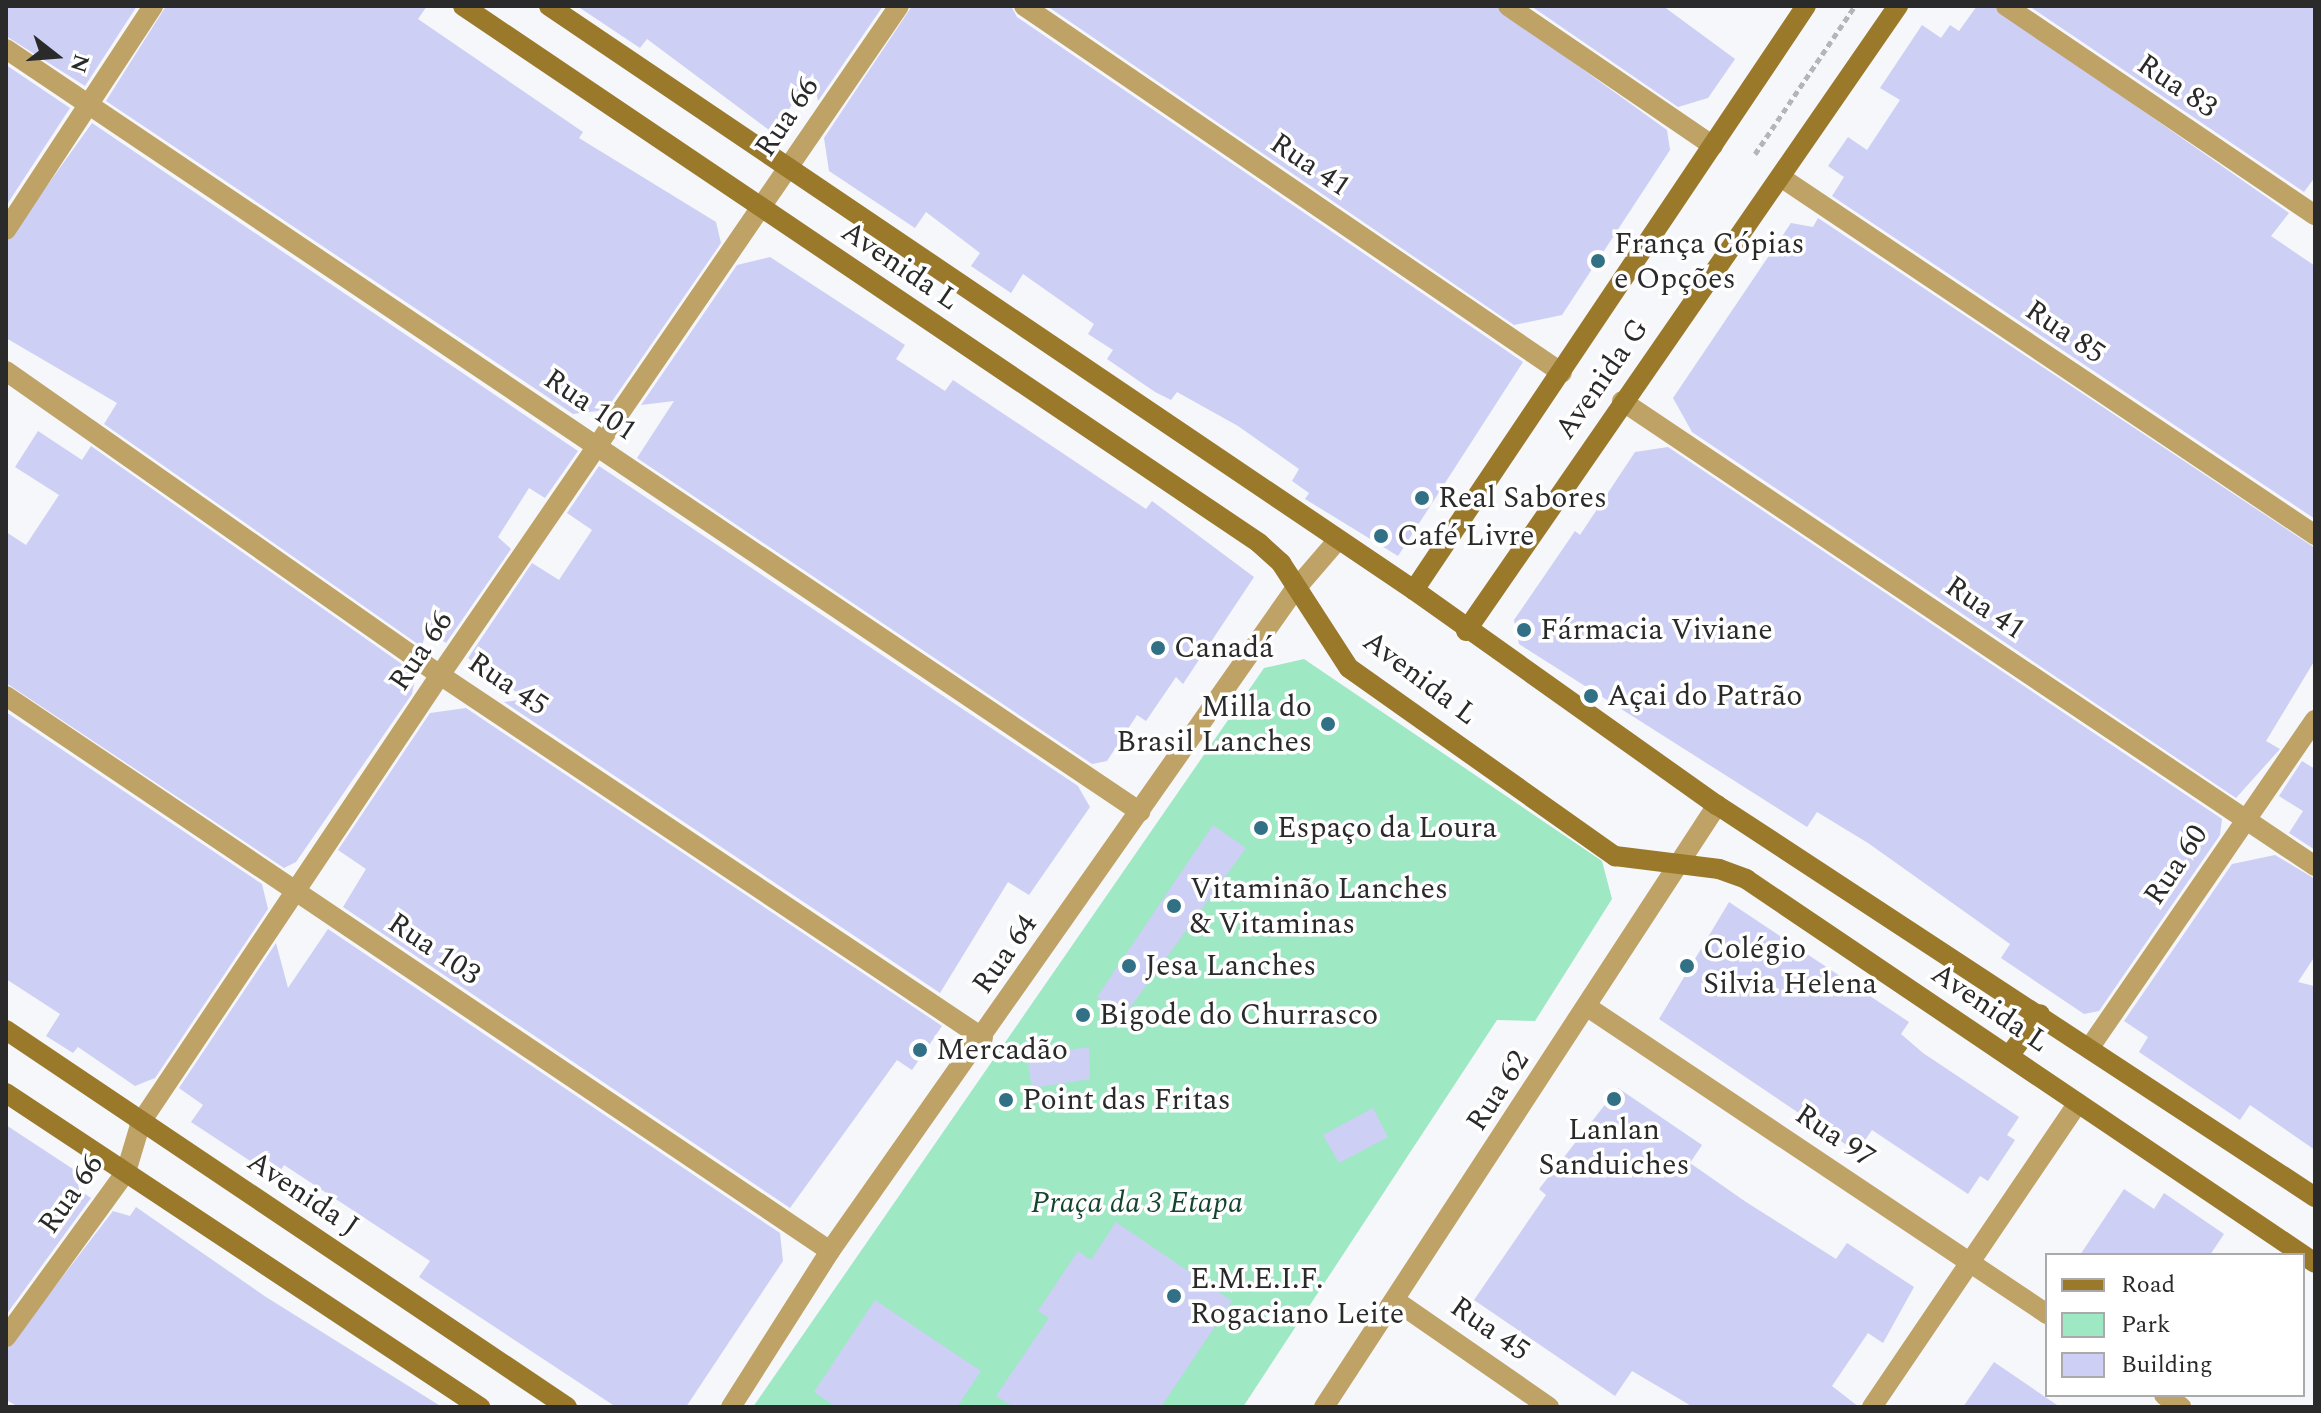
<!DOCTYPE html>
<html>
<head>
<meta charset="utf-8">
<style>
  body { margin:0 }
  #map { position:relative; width:2321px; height:1413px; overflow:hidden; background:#f6f7fb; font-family:Spectral,serif }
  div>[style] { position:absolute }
  .green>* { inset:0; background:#9ee8c4 }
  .building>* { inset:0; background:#cdcff4 }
  .path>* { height:5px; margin-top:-2.5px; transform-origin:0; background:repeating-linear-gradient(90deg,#b4b5b8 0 6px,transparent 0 10px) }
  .street>* { height:20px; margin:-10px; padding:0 10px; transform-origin:10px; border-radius:10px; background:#bea266 }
  .secondary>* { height:20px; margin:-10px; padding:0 10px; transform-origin:10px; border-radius:10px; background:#9a792b }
  .dots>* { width:22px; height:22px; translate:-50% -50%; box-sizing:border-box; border:4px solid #fff; border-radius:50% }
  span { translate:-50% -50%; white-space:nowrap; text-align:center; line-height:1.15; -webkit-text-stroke:7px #fff; paint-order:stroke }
  .street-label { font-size:30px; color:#2a2a2b }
  .poi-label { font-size:30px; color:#2a2a2b }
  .left { translate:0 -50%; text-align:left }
  .right { translate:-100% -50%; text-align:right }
  .park-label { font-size:30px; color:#134531; font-style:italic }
  .frame { position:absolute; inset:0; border:8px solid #2a2a2b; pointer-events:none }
  .legend { position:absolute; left:2045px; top:1253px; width:260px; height:144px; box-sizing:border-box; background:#fff; border:2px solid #aaa; margin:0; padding:10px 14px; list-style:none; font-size:24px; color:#2a2a2b }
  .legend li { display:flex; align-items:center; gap:16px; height:40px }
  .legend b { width:40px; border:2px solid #aaa }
  .north { position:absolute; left:16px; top:16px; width:80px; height:80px; -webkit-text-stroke:6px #fff; paint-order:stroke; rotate:107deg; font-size:22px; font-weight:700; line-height:32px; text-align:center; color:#2a2a2b }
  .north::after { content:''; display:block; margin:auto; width:28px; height:36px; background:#2a2a2b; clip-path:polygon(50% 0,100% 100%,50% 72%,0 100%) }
</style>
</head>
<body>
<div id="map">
  <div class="green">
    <i style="clip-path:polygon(1304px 659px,1602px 861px,1612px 899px,1535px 1021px,1497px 1020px,1243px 1407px,753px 1407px,1264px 668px)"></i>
  </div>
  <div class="building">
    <i style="clip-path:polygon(6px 6px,137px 6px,85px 86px,6px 36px)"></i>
    <i style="clip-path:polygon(166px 6px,427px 6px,418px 19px,583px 132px,579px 138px,716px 222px,721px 243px,606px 410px,573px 414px,106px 101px)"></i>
    <i style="clip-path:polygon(577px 6px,883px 6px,818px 101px,813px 73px,773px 133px,647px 39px,640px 48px)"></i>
    <i style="clip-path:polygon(912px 6px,1011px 6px,1017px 17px,1523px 362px,1398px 556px,1305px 499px,1309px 493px,1292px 481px,1299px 469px,1238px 426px,1177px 392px,1171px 400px,1155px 392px,1107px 359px,1113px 350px,1088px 334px,1094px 324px,1023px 274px,1011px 293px,971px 266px,980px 253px,926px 212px,915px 228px,829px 171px,824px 138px)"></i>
    <i style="clip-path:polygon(1047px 6px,1495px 6px,1667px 130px,1670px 150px,1562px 315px,1514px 325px)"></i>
    <i style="clip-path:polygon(1531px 6px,1663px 6px,1735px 59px,1708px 98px,1678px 107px)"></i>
    <i style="clip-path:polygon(1977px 6px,1993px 6px,2289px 213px,2271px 236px,2315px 266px,2315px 519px,1832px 196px,1844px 177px,1828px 166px,1848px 137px,1867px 150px,1900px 100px,1880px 88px,1922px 25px,1941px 38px,1950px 25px,1959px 31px)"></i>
    <i style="clip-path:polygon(2029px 6px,2315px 6px,2315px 177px,2304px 192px)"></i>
    <i style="clip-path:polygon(6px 65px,70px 108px,6px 206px)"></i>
    <i style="clip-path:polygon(92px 123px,578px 451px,545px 498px,529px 488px,498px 537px,511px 549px,446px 643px,426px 630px,422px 647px,104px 424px,117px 403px,6px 338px,6px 243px)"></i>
    <i style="clip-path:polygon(1818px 218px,2315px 548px,2315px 660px,2266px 741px,2280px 749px,2236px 798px,1692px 432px,1673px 398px,1791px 223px,1813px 227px)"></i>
    <i style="clip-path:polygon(770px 257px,905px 345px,896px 359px,945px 391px,953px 380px,1146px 509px,1152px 501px,1254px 577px,1183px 684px,1176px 677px,1146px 721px,1137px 715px,1107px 761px,1092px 764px,637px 458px,674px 401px,641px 405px,737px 265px)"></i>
    <i style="clip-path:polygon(38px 431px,82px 460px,91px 446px,416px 674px,412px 694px,296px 862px,284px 868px,6px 683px,6px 532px,26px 545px,59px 495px,15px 467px)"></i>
    <i style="clip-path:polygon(1668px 447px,2222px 819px,2220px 835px,2099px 1011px,2084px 1014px,2001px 958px,2010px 944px,1868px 843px,1817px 812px,1807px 827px,1519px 644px,1514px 620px,1575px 531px,1580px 535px,1635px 452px)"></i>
    <i style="clip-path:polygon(599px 466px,1078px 786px,1090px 807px,1029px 895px,1008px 882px,940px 993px,504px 702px,526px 699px,468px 658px,532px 563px,559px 580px,592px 530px,567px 513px)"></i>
    <i style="clip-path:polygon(466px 708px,942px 1026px,912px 1070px,897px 1060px,790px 1208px,343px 907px,366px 869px,338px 850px,430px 713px)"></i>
    <i style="clip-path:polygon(6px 712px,262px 884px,268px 909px,155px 1078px,135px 1086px,78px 1047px,73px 1053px,46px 1036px,60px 1014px,6px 979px)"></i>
    <i style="clip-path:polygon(2302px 761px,2315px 769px,2315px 850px,2289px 833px,2303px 811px,2279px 796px)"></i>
    <i style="clip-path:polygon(1213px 825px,1246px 848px,1124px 1016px,1097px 997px)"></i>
    <i style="clip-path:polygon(2275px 855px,2315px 879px,2315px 956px,2298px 982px,2314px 986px,2315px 999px,2315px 1150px,2250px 1105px,2240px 1120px,2188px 1085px,2139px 1052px,2148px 1037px,2124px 1021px,2232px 864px)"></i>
    <i style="clip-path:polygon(1729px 902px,1909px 1022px,1901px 1034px,1923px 1053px,2019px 1117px,2007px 1135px,2015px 1140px,1988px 1181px,1980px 1176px,1968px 1194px,1872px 1130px,1857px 1152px,1659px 1019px)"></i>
    <i style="clip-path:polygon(328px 929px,780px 1233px,783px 1261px,686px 1407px,616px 1407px,419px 1277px,430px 1261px,284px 1165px,276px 1178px,191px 1122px,203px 1105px,179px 1088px,276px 943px,288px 988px)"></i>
    <i style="clip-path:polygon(1089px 1047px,1090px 1079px,1032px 1088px,1027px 1056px)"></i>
    <i style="clip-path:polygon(1618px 1088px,1702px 1145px,1690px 1163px,1746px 1202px,1836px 1259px,1847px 1243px,1914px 1287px,1883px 1343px,1868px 1333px,1832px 1386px,1859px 1407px,1693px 1407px,1632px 1371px,1615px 1396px,1474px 1300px,1546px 1195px,1539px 1189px)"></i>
    <i style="clip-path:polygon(1373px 1108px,1388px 1137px,1339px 1163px,1323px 1135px)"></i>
    <i style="clip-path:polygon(6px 1125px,76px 1171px,79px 1190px,91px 1198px,6px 1315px)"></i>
    <i style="clip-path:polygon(2124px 1189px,2154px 1209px,2164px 1193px,2224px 1234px,2210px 1255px,2080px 1255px)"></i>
    <i style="clip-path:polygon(136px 1207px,266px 1297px,442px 1407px,19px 1407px,6px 1400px,6px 1350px,113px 1211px,130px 1216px)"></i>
    <i style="clip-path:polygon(1116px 1222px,1232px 1301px,1161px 1407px,1013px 1407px,996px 1396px,1049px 1318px,1038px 1311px,1078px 1251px,1091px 1260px)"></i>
    <i style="clip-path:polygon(875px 1300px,981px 1371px,957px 1407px,836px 1407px,814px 1392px)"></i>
    <i style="clip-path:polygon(1994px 1362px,2060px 1407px,1963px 1407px)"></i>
  </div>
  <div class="path">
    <i style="left:1755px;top:154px;width:179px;rotate:-56deg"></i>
  </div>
  <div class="street">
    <i style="left:1024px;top:6px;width:651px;rotate:34.3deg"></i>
    <i style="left:1508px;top:6px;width:248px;rotate:34.3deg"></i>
    <i style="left:2006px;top:6px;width:373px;rotate:34.1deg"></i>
    <i style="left:6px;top:49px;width:1367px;rotate:33.93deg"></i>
    <i style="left:1782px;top:178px;width:642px;rotate:33.81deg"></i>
    <i style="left:6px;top:230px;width:268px;rotate:-56.7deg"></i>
    <i style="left:6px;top:371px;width:530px;rotate:35.01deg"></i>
    <i style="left:440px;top:675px;width:653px;rotate:33.76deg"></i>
    <i style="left:1622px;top:401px;width:835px;rotate:33.86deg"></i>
    <i style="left:6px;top:696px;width:993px;rotate:33.96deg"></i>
    <i style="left:1589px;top:1008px;width:551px;rotate:33.75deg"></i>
    <i style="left:2090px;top:1047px;width:397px;rotate:-55.5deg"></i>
    <i style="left:1396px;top:1301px;width:186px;rotate:34.7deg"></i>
    <i style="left:6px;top:1337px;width:204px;rotate:-54deg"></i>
    <i style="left:126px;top:1172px;width:52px;rotate:-73.3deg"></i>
    <i style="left:141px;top:1122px;width:538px;rotate:-56.22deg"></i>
    <i style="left:440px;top:675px;width:811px;rotate:-55.55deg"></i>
    <i style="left:2164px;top:1395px;width:21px;rotate:35deg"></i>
    <i style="left:731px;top:1407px;width:185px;rotate:-57.6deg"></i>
    <i style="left:830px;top:1251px;width:805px;rotate:-54.91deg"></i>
    <i style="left:1293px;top:592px;width:66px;rotate:-49.3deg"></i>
    <i style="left:1324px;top:1407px;width:719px;rotate:-56.86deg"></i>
    <i style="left:1872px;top:1407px;width:367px;rotate:-55.9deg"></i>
  </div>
  <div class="secondary">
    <i style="left:463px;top:6px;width:960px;rotate:34deg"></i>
    <i style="left:1259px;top:543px;width:30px;rotate:42deg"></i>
    <i style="left:1281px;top:563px;width:125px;rotate:57.1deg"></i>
    <i style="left:1349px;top:668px;width:326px;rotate:35.3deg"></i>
    <i style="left:1615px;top:856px;width:105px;rotate:7.1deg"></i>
    <i style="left:1719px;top:869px;width:29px;rotate:20deg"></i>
    <i style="left:1746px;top:879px;width:686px;rotate:34.01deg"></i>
    <i style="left:549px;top:6px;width:1044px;rotate:34.03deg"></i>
    <i style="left:1414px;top:590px;width:372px;rotate:35.4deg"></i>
    <i style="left:1717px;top:805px;width:715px;rotate:33.25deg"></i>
    <i style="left:1414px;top:590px;width:703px;rotate:-56.13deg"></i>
    <i style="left:1466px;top:631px;width:760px;rotate:-55.35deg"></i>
    <i style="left:6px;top:1030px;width:676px;rotate:33.9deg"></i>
    <i style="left:2009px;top:1056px;width:52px;rotate:-53.6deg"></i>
    <i style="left:6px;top:1093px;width:569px;rotate:33.52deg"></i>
  </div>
  <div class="dots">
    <i style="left:1598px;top:261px;background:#327086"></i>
    <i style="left:1422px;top:498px;background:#327086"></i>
    <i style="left:1381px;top:536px;background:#327086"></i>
    <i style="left:1524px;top:630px;background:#327086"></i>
    <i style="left:1158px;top:648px;background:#327086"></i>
    <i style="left:1591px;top:696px;background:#327086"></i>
    <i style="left:1328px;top:724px;background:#327086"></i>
    <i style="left:1261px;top:828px;background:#327086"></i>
    <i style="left:1174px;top:906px;background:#327086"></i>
    <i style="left:1129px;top:966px;background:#327086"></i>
    <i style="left:1687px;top:966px;background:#327086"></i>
    <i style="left:1083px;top:1015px;background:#327086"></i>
    <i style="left:920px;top:1050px;background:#327086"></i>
    <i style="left:1614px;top:1099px;background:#327086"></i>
    <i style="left:1006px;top:1100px;background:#327086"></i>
    <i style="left:1174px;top:1296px;background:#327086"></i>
  </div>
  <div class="street-label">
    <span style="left:2177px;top:86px;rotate:34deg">Rua 83</span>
    <span style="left:787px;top:117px;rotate:-56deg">Rua 66</span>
    <span style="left:1310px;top:165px;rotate:34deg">Rua 41</span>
    <span style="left:900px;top:266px;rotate:34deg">Avenida L</span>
    <span style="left:2065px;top:332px;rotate:34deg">Rua 85</span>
    <span style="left:1602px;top:379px;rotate:-55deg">Avenida G</span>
    <span style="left:590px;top:405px;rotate:34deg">Rua 101</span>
    <span style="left:1985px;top:608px;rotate:34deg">Rua 41</span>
    <span style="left:421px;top:651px;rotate:-56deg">Rua 66</span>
    <span style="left:1420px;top:678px;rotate:37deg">Avenida L</span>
    <span style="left:508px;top:684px;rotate:34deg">Rua 45</span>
    <span style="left:2176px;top:865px;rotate:-56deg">Rua 60</span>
    <span style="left:434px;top:949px;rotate:34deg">Rua 103</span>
    <span style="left:1005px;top:954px;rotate:-55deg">Rua 64</span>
    <span style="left:1990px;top:1008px;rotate:34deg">Avenida L</span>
    <span style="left:1498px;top:1091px;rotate:-57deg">Rua 62</span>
    <span style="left:1835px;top:1136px;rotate:34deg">Rua 97</span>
    <span style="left:71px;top:1194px;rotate:-55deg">Rua 66</span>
    <span style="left:303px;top:1194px;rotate:34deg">Avenida J</span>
    <span style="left:1490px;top:1329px;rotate:35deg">Rua 45</span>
  </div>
  <div class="poi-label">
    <span class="left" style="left:1614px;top:261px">França Cópias<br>e Opções</span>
    <span class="left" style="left:1438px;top:498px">Real Sabores</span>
    <span class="left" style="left:1397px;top:536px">Café Livre</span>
    <span class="left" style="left:1540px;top:630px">Fármacia Viviane</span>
    <span class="left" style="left:1174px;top:648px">Canadá</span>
    <span class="left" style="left:1607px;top:696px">Açai do Patrão</span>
    <span class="right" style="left:1312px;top:724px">Milla do<br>Brasil Lanches</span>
    <span class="left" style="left:1277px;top:828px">Espaço da Loura</span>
    <span class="left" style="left:1190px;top:906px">Vitaminão Lanches<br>&amp; Vitaminas</span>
    <span class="left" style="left:1703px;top:966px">Colégio<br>Silvia Helena</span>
    <span class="left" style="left:1145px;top:966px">Jesa Lanches</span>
    <span class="left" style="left:1099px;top:1015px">Bigode do Churrasco</span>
    <span class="left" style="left:936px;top:1050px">Mercadão</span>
    <span class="left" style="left:1022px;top:1100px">Point das Fritas</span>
    <span style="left:1614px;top:1147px">Lanlan<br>Sanduiches</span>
    <span class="left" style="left:1190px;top:1296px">E.M.E.I.F.<br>Rogaciano Leite</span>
  </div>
  <div class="park-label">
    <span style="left:1137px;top:1203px">Praça da 3 Etapa</span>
  </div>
  <div class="frame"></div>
  <ul class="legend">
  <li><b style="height:10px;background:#9a792b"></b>Road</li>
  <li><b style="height:22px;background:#9ee8c4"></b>Park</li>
  <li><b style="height:22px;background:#cdcff4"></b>Building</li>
  </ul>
  <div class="north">N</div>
</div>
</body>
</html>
